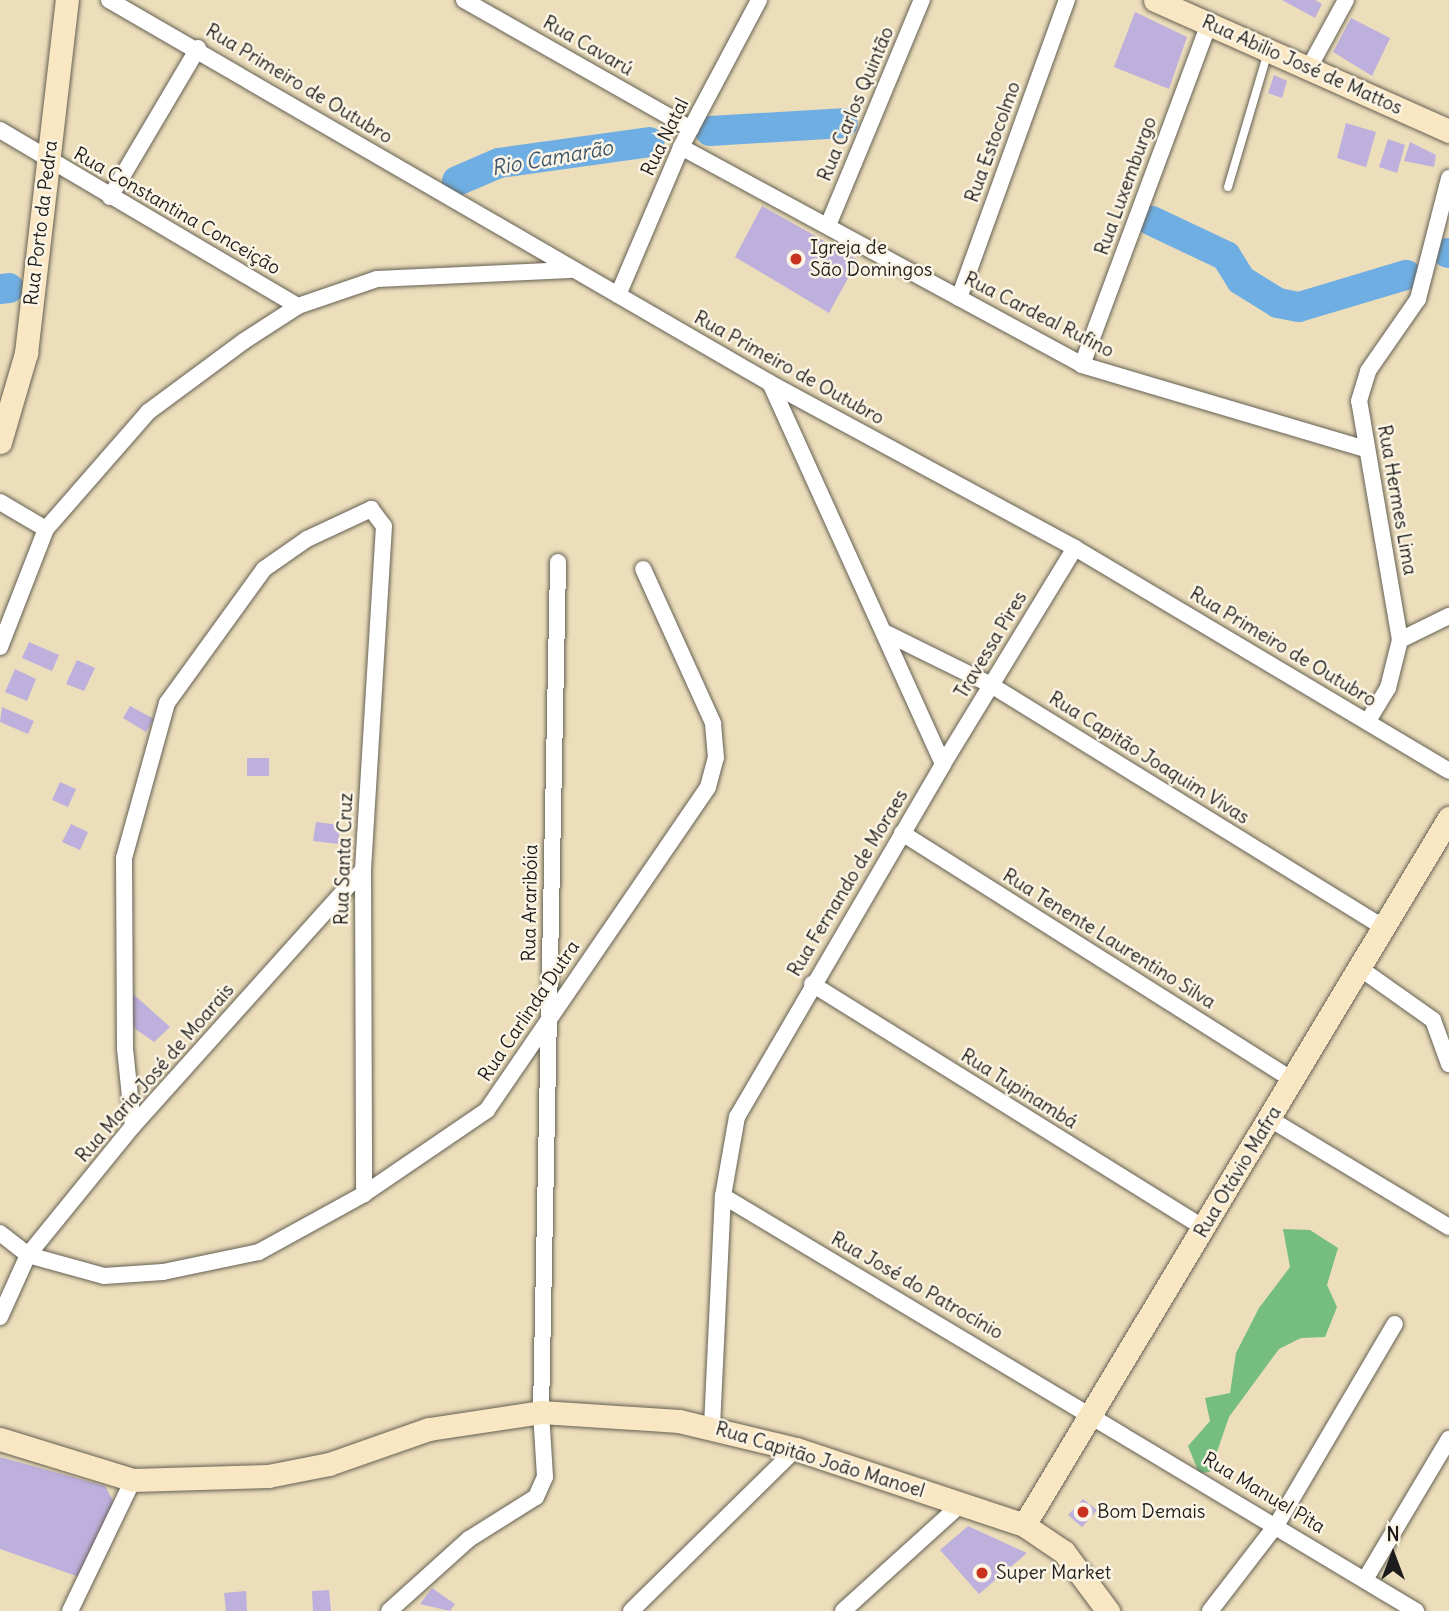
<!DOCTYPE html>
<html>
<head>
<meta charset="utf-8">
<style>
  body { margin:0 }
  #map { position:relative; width:1449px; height:1611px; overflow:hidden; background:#ecdebb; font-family:Delius,sans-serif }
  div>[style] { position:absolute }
  .forest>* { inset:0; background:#76bd82 }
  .river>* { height:30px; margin:-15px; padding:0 15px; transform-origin:15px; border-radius:15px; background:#6faee2 }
  .building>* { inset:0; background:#beb0dd }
  .roads { filter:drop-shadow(0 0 2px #656054) drop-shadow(0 0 2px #656054) }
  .lane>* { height:8px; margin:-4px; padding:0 4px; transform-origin:4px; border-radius:4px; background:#fff }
  .street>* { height:16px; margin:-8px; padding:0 8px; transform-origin:8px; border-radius:8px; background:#fff }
  .secondary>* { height:23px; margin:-11.5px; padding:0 11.5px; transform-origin:11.5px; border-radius:11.5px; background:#f9e7c3 }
  .dots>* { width:19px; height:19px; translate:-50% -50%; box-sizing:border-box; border:4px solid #fcf5e5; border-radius:50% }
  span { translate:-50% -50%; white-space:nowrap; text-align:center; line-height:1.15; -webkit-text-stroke:5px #fcf5e5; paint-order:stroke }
  .street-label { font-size:19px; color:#1c1c1c }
  .poi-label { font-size:19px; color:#1c1c1c }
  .left { translate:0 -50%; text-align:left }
  .water-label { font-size:21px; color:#3d566b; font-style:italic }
  .north { position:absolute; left:1358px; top:1520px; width:70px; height:70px; -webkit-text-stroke:5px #fcf5e5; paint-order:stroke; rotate:0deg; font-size:19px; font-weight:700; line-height:28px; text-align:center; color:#1c1c1c }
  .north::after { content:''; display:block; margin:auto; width:24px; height:32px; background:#1c1c1c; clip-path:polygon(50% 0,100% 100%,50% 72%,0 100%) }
</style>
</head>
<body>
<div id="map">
  <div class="forest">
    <i style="clip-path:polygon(1283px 1229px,1310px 1230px,1338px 1248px,1327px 1285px,1337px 1307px,1325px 1337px,1301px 1338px,1279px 1349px,1229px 1417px,1210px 1472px,1199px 1473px,1188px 1446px,1210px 1421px,1205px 1398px,1230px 1393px,1236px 1353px,1259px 1308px,1290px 1267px)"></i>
  </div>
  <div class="river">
    <i style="left:710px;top:131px;width:133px;rotate:-3.4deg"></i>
    <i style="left:457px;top:181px;width:46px;rotate:-23.2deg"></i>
    <i style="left:499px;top:163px;width:152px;rotate:-7.9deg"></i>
    <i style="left:1152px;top:221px;width:82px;rotate:25.3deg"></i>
    <i style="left:1226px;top:256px;width:28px;rotate:58deg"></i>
    <i style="left:1241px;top:280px;width:44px;rotate:31.9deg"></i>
    <i style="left:1278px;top:303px;width:21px;rotate:11deg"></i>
    <i style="left:1299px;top:307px;width:112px;rotate:-16.7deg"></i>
    <i style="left:1448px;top:253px;width:1px"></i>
    <i style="left:0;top:289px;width:9px;rotate:-6deg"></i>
  </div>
  <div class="building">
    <i style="clip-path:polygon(1282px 0,1315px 0,1322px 4px,1315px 18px)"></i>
    <i style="clip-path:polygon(1135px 12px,1187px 37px,1169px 89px,1114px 67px)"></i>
    <i style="clip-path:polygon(1351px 18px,1390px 38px,1372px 76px,1333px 52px)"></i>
    <i style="clip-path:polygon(1274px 75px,1287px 81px,1282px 98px,1268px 93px)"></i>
    <i style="clip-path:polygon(1346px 123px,1376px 132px,1366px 167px,1337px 158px)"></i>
    <i style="clip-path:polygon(1388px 139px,1405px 145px,1397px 173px,1379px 167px)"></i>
    <i style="clip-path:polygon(1410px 142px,1436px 155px,1434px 167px,1404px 161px)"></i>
    <i style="clip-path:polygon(762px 206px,858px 260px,829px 313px,735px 257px)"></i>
    <i style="clip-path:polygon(29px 642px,59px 655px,52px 671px,22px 658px)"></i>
    <i style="clip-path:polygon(77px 660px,95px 668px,84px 691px,66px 684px)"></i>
    <i style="clip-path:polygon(15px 669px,36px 679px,27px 701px,5px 692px)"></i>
    <i style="clip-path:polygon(130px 706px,154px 719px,146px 732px,123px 718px)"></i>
    <i style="clip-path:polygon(2px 707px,34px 721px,28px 734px,0 722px)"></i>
    <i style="clip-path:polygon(247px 758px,269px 758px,269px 776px,247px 776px)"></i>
    <i style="clip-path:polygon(60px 782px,76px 789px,68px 807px,52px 800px)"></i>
    <i style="clip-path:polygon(316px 822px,340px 825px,338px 844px,313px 841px)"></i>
    <i style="clip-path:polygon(71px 824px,88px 832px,80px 850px,62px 842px)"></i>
    <i style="clip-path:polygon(131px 992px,170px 1027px,154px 1042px,134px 1028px)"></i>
    <i style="clip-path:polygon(0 1457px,105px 1486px,116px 1506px,82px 1578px,0 1549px)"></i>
    <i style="clip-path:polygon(1083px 1499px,1097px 1510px,1082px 1527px,1068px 1515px)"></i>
    <i style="clip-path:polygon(968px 1526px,1027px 1553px,979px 1594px,940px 1550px)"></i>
    <i style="clip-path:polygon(432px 1588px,455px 1604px,450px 1611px,420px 1604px)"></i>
    <i style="clip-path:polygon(329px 1590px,331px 1611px,313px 1611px,312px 1591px)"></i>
    <i style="clip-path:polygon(246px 1591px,247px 1611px,226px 1611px,224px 1593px)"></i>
  </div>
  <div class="roads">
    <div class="lane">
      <i style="left:1228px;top:187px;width:141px;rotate:-73.5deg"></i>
    </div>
    <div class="street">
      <i style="left:109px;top:0;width:764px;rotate:30.09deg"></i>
      <i style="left:770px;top:383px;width:347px;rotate:28.4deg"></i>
      <i style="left:1075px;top:548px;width:435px;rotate:30.8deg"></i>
      <i style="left:464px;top:0;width:261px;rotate:29.6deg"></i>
      <i style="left:1310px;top:66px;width:75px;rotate:-61.4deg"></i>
      <i style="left:0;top:130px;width:346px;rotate:30.6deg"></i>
      <i style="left:681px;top:147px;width:456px;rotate:28.5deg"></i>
      <i style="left:1082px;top:365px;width:293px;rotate:16.5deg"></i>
      <i style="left:110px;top:197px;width:173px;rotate:-59.4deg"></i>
      <i style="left:829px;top:223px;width:242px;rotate:-67.4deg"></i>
      <i style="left:618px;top:295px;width:161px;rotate:-66.9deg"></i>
      <i style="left:681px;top:147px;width:166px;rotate:-62deg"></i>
      <i style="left:959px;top:298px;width:317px;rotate:-70.1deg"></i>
      <i style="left:1082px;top:365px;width:365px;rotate:-69.6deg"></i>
      <i style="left:0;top:502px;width:53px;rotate:30.4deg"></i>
      <i style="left:886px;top:633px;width:117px;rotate:26.3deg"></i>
      <i style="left:991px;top:685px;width:462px;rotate:31.7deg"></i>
      <i style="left:1400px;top:640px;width:55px;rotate:-26.1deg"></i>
      <i style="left:0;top:647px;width:127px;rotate:-68.7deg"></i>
      <i style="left:46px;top:529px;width:155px;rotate:-48.9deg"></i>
      <i style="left:148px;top:412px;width:119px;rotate:-36.5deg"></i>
      <i style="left:244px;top:341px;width:64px;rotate:-32.9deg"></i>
      <i style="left:298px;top:306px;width:83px;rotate:-18.9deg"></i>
      <i style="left:377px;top:279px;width:193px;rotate:-2.7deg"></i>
      <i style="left:1368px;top:721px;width:39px;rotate:-59deg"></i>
      <i style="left:1388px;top:688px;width:49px;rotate:-76deg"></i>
      <i style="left:1400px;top:640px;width:242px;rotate:-99.7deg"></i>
      <i style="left:1359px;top:401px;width:31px;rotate:-73deg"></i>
      <i style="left:1368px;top:371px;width:88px;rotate:-55.2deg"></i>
      <i style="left:1418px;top:299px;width:125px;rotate:-75.6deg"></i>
      <i style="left:943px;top:764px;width:253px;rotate:-58.6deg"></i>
      <i style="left:902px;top:833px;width:464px;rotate:32.3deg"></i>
      <i style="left:1361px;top:969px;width:88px;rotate:35.3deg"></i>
      <i style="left:1433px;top:1020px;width:47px;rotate:70deg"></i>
      <i style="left:812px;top:984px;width:463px;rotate:31.9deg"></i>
      <i style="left:1270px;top:1119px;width:209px;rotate:31.1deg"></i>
      <i style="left:133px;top:1126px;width:77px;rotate:-95.9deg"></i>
      <i style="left:125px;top:1049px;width:191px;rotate:-90.3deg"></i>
      <i style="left:124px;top:858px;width:161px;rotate:-74.5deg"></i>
      <i style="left:167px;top:703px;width:165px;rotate:-54.1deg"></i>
      <i style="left:264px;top:569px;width:52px;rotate:-34.9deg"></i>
      <i style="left:307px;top:539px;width:71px;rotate:-25.1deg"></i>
      <i style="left:371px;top:509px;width:21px;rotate:53deg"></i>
      <i style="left:384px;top:526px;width:345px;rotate:93.5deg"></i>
      <i style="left:363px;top:870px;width:324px;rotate:89.8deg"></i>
      <i style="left:723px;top:1196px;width:808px;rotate:30.92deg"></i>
      <i style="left:0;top:1233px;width:36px;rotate:38deg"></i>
      <i style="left:28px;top:1255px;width:79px;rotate:15.4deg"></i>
      <i style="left:104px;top:1276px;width:59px;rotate:-3.9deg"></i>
      <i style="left:163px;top:1272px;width:98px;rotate:-11.8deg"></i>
      <i style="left:259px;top:1252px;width:120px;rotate:-28.9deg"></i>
      <i style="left:364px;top:1194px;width:149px;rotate:-34.3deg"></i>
      <i style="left:487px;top:1110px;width:391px;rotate:-55.6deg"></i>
      <i style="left:708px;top:787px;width:30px;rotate:-75deg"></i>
      <i style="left:716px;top:758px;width:35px;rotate:-95deg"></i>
      <i style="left:713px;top:723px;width:169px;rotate:-114.4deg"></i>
      <i style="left:0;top:1317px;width:68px;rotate:-65.7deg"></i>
      <i style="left:28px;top:1255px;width:166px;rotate:-50.9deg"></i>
      <i style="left:133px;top:1126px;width:344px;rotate:-48.1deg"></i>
      <i style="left:712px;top:1427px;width:231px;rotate:-87.3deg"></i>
      <i style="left:723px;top:1196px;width:80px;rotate:-80deg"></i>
      <i style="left:737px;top:1117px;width:409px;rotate:-59.7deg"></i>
      <i style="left:943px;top:764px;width:418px;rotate:-114.4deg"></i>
      <i style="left:1366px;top:1578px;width:162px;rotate:-59.2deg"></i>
      <i style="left:70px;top:1611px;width:145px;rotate:-64.3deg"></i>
      <i style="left:389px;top:1611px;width:108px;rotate:-42deg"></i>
      <i style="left:469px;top:1539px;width:79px;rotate:-32.1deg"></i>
      <i style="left:536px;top:1497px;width:22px;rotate:-66deg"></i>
      <i style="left:545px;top:1477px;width:65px;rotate:-93.5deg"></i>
      <i style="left:541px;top:1412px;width:850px;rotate:-88.85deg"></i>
      <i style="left:631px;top:1611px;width:231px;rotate:-44.5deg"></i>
      <i style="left:843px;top:1611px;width:161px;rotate:-42.2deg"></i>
      <i style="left:1210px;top:1611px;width:110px;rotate:-52.4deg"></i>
      <i style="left:1277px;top:1524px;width:232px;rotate:-59.5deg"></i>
    </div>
    <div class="secondary">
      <i style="left:1155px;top:0;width:322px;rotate:24deg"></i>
      <i style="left:0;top:442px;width:93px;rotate:-73.7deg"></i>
      <i style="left:26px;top:353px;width:355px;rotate:-83.4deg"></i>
      <i style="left:0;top:1439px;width:139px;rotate:17.1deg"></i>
      <i style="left:133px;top:1480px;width:135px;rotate:-1.7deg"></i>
      <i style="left:268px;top:1476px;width:62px;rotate:-11.1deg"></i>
      <i style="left:329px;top:1464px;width:106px;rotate:-19.3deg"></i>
      <i style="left:429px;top:1429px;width:113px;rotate:-8.6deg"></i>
      <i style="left:541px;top:1412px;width:138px;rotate:3.7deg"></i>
      <i style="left:679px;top:1421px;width:120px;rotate:13.5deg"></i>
      <i style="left:796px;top:1449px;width:240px;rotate:18.4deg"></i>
      <i style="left:1024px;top:1525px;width:48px;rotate:34deg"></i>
      <i style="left:1064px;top:1552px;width:74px;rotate:53.3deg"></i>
      <i style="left:1024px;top:1525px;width:825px;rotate:-58.99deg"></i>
    </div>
  </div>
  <div class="dots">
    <i style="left:796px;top:259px;background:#c8321e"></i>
    <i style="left:1083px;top:1512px;background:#c8321e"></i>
    <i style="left:982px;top:1573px;background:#c8321e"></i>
  </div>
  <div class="street-label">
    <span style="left:588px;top:46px;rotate:30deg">Rua Cavarú</span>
    <span style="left:1302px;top:65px;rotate:24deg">Rua Abilio José de Mattos</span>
    <span style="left:299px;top:84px;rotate:31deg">Rua Primeiro de Outubro</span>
    <span style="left:856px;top:104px;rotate:-67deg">Rua Carlos Quintão</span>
    <span style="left:665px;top:137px;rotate:-64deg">Rua Natal</span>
    <span style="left:993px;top:142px;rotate:-70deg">Rua Estocolmo</span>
    <span style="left:1126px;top:186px;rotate:-70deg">Rua Luxemburgo</span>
    <span style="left:177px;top:211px;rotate:30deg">Rua Constantina Conceição</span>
    <span style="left:41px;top:223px;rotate:-83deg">Rua Porto da Pedra</span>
    <span style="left:1039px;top:315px;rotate:27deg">Rua Cardeal Rufino</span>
    <span style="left:789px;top:368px;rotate:29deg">Rua Primeiro de Outubro</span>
    <span style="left:1397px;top:500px;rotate:80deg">Rua Hermes Lima</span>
    <span style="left:991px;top:645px;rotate:-59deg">Travessa Pires</span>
    <span style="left:1283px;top:647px;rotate:31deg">Rua Primeiro de Outubro</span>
    <span style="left:1149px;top:758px;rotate:32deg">Rua Capitão Joaquim Vivas</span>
    <span style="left:344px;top:859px;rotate:-88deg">Rua Santa Cruz</span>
    <span style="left:848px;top:883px;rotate:-59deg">Rua Fernando de Moraes</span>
    <span style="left:530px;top:903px;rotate:-89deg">Rua Araribóia</span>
    <span style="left:1109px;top:939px;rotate:32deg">Rua Tenente Laurentino Silva</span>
    <span style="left:529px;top:1011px;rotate:-56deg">Rua Carlinda Dutra</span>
    <span style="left:155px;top:1073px;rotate:-49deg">Rua Maria José de Moarais</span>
    <span style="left:1019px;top:1089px;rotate:32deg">Rua Tupinambá</span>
    <span style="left:1238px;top:1172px;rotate:-59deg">Rua Otávio Mafra</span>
    <span style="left:917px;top:1286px;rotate:30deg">Rua José do Patrocínio</span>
    <span style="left:820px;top:1460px;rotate:17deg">Rua Capitão João Manoel</span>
    <span style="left:1264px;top:1493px;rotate:31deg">Rua Manuel Pita</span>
  </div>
  <div class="poi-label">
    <span class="left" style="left:810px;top:259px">Igreja de<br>São Domingos</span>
    <span class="left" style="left:1097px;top:1512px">Bom Demais</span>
    <span class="left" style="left:996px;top:1573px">Super Market</span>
  </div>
  <div class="water-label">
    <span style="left:552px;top:158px;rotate:-10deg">Rio Camarão</span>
  </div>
  <div class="north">N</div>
</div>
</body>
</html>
